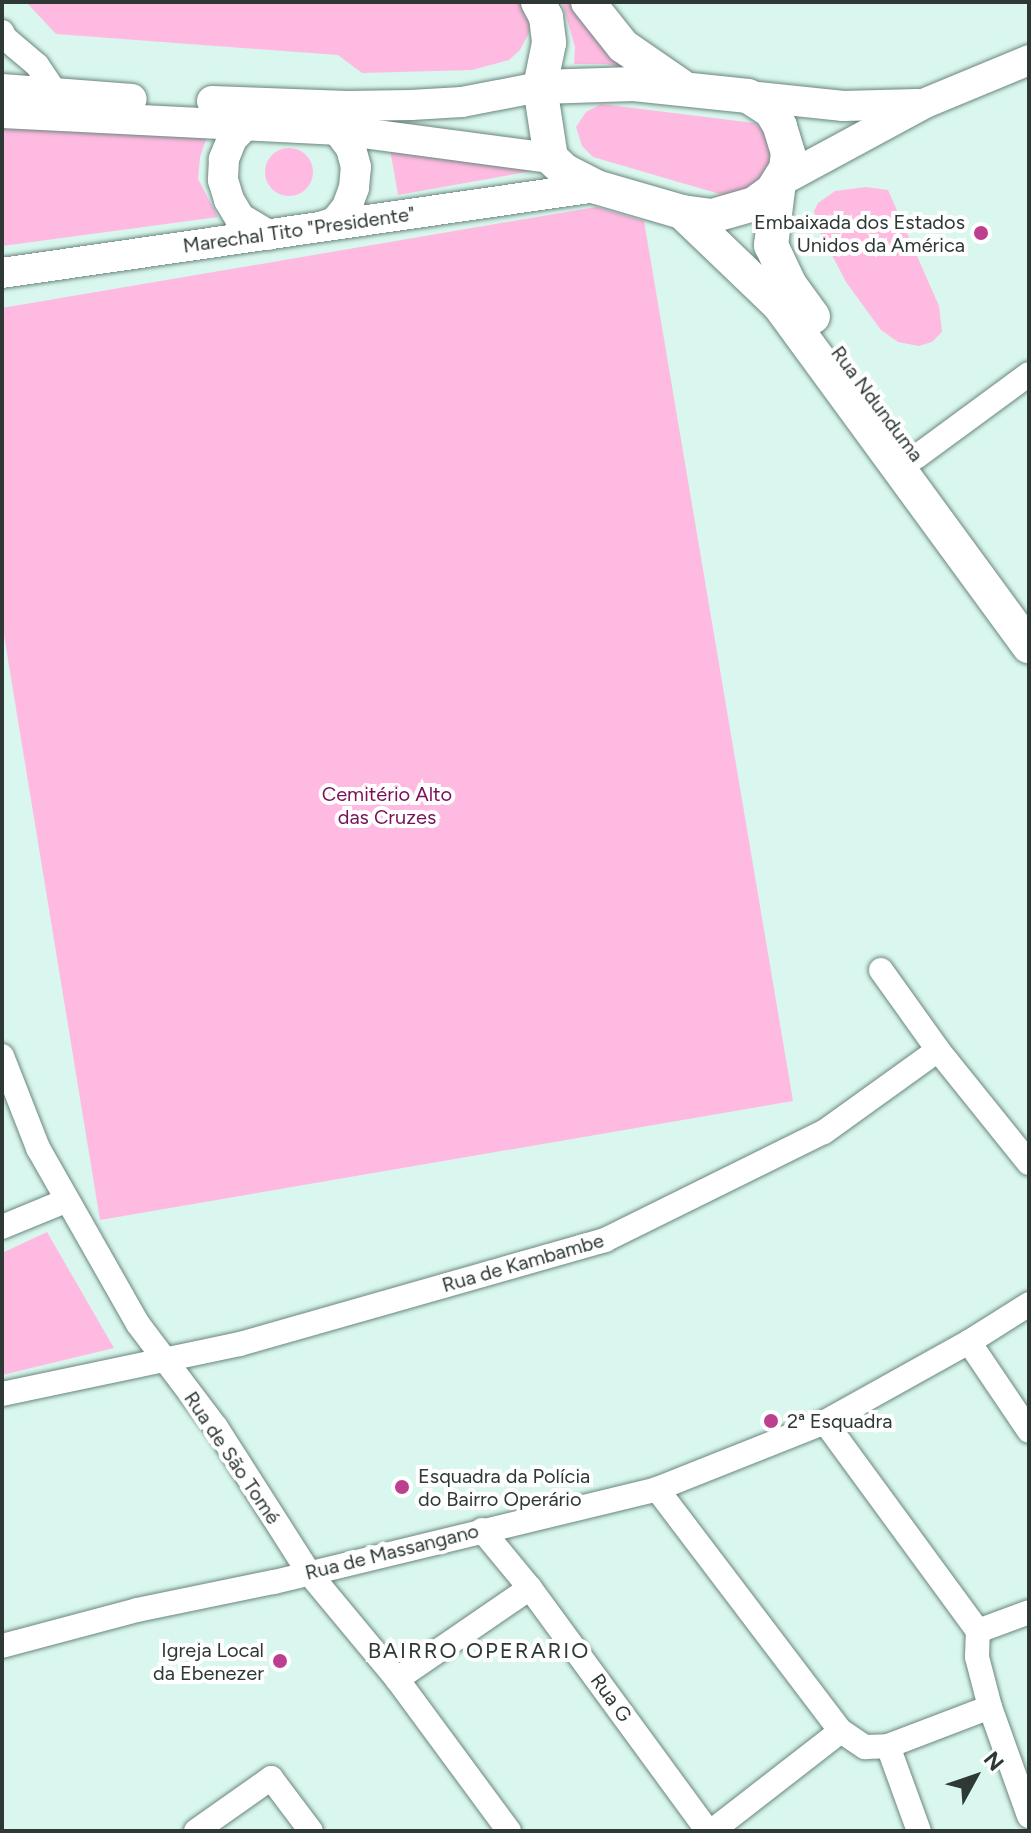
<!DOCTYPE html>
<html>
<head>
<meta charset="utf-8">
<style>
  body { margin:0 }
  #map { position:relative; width:1031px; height:1833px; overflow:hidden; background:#d9f7ee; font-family:Figtree,sans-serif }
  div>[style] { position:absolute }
  .green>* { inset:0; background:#ffbae1 }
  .round { border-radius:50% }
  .roads { filter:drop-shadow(0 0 2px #6b867f) drop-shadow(0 0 2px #6b867f) }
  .minor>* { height:24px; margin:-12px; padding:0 12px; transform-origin:12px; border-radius:12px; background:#fff }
  .tertiary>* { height:30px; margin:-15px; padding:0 15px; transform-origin:15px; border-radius:15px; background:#fff }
  .secondary>* { height:34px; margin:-17px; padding:0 17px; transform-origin:17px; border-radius:17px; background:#fff }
  .dots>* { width:22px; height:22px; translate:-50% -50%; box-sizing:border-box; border:4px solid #fff; border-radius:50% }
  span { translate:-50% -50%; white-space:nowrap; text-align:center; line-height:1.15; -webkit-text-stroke:8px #fff; paint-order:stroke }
  .poi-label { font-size:20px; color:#2e3936 }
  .right { translate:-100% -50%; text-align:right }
  .left { translate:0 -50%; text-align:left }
  .street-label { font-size:20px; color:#2e3936 }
  .park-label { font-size:20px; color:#791059 }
  .neighbourhood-label { font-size:22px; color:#2e3936; letter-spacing:2px }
  .frame { position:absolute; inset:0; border:4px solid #2e3936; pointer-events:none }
  .north { position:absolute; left:935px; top:1737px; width:80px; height:80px; -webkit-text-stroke:6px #fff; paint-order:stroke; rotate:50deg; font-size:22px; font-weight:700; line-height:32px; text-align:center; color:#2e3936 }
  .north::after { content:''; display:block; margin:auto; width:28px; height:36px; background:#2e3936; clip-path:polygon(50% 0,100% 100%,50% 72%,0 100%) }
</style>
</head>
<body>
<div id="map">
  <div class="green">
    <i style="clip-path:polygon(26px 2px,526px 2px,531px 29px,520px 50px,509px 60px,472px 70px,362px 73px,338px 55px,56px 34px)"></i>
    <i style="clip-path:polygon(562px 2px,578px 2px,637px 71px,606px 64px,574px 64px,575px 47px)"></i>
    <i style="clip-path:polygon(601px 104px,754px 123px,772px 137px,772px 177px,730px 197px,593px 157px,582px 146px,576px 127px,586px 112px)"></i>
    <i style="clip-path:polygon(2px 119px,208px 134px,200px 157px,198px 179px,218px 217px,2px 246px)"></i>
    <i class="round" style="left:265px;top:148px;width:48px;height:48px"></i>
    <i style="clip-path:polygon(390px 149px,554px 167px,398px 195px)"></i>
    <i style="clip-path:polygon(866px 187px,888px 190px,939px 306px,942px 332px,932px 342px,919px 346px,898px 342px,881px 330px,846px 282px,821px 234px,814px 211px,818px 203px,835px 191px)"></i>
    <i style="clip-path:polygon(596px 207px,644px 221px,793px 1101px,100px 1220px,2px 623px,2px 308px)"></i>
    <i style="clip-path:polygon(47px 1232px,114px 1348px,2px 1375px,2px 1253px)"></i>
  </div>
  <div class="roads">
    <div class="minor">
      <i style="left:2px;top:32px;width:7px;rotate:63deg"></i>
      <i style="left:5px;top:38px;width:42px;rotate:40.2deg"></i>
      <i style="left:37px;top:65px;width:32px;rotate:56deg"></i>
      <i style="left:55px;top:92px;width:16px;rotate:86deg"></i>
      <i style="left:916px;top:457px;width:140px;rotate:-36.3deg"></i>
      <i style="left:881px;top:970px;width:98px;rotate:54.5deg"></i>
      <i style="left:938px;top:1050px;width:145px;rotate:51.2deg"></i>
      <i style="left:2px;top:1056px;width:99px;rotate:68.6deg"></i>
      <i style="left:38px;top:1148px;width:202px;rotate:60.4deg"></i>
      <i style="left:138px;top:1324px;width:129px;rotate:52.9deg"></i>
      <i style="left:216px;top:1427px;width:173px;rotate:57.5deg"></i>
      <i style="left:309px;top:1573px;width:138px;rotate:50.3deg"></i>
      <i style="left:397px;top:1679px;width:189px;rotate:53.6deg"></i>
      <i style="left:2px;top:1227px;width:68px;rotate:-22.4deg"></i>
      <i style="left:969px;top:1342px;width:107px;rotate:56deg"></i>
      <i style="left:2px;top:1394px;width:243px;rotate:-11.9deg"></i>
      <i style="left:240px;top:1344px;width:380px;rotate:-15.9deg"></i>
      <i style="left:605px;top:1240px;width:244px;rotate:-26.3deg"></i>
      <i style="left:824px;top:1132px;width:140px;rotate:-35.7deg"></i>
      <i style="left:825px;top:1422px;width:259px;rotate:53.8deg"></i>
      <i style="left:657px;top:1489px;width:304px;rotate:52.8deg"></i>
      <i style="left:482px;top:1530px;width:75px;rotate:50.4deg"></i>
      <i style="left:530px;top:1588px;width:301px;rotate:53.8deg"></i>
      <i style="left:2px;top:1646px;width:140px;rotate:-14.9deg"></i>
      <i style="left:137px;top:1610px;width:140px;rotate:-11.6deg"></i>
      <i style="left:274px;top:1582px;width:394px;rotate:-13.6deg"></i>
      <i style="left:657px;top:1489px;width:181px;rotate:-21.7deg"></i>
      <i style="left:825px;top:1422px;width:165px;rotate:-29.1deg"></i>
      <i style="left:969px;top:1342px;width:71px;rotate:-32.3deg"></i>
      <i style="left:397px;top:1679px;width:161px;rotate:-34.4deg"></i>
      <i style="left:990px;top:1707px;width:116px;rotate:70.3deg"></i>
      <i style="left:888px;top:1746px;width:90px;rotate:70deg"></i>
      <i style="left:196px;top:1831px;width:92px;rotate:-35.2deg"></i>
      <i style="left:271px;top:1778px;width:66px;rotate:53deg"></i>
      <i style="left:712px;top:1831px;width:163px;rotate:-37.8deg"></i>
      <i style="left:841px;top:1731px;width:29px;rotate:34deg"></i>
      <i style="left:865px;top:1747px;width:23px;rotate:-2deg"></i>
      <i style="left:888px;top:1746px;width:109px;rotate:-20.9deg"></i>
      <i style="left:990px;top:1707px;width:52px;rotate:-104.6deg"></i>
      <i style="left:977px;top:1657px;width:26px;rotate:-88deg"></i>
      <i style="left:978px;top:1631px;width:54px;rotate:-20.4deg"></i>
    </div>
    <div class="tertiary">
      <i style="left:2px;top:89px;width:130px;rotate:4.4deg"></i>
      <i style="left:748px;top:96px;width:96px;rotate:6deg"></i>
      <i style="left:843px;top:106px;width:74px;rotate:-1.5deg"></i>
      <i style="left:212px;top:101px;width:135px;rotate:2.1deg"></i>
      <i style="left:347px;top:106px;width:64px;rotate:-0.9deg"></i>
      <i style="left:411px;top:105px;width:51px;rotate:-3.4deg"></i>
      <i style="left:462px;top:102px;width:79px;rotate:-10.9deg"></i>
      <i style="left:2px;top:113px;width:338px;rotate:2.9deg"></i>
      <i style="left:340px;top:130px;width:213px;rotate:7.6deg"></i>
      <i style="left:256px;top:114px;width:35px;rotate:134deg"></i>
      <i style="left:232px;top:139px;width:22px;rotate:112deg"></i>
      <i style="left:224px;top:159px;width:21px;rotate:93deg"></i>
      <i style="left:223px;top:180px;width:21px;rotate:73deg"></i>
      <i style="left:229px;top:200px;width:21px;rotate:59deg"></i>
      <i style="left:240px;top:218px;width:33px;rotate:31deg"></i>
      <i style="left:779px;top:182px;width:164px;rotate:-28.4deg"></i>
      <i style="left:923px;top:104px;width:115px;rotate:-22.5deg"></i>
      <i style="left:320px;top:227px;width:16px;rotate:-18deg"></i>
      <i style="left:335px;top:222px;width:19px;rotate:-51deg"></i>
      <i style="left:347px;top:207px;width:20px;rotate:-70deg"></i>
      <i style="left:354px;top:188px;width:21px;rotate:-85deg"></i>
      <i style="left:356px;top:167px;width:20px;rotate:-105deg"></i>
      <i style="left:351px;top:148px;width:36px;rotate:-127deg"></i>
      <i style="left:2px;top:273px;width:600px;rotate:-8.24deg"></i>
    </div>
    <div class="secondary">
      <i style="left:538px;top:2px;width:17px;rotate:62deg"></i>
      <i style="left:546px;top:17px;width:26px;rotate:83deg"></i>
      <i style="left:549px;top:43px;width:45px;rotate:101.6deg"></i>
      <i style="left:540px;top:87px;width:72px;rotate:81.2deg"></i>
      <i style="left:551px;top:158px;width:19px;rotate:43deg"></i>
      <i style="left:565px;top:171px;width:35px;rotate:27deg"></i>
      <i style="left:596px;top:187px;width:90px;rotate:16.2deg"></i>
      <i style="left:682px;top:212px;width:30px;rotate:8deg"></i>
      <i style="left:712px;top:216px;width:44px;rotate:-15.9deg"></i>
      <i style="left:754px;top:204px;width:22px;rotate:-36deg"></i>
      <i style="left:772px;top:191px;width:26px;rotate:-58deg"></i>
      <i style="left:786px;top:169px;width:16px;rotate:-83deg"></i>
      <i style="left:788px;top:153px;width:28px;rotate:-107deg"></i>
      <i style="left:780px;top:126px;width:17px;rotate:-121deg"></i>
      <i style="left:771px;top:111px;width:27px;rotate:-147deg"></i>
      <i style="left:748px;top:96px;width:115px;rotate:-174deg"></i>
      <i style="left:634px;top:84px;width:94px;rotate:178.2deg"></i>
      <i style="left:588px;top:2px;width:56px;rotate:51.5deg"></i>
      <i style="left:623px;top:46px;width:70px;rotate:34.6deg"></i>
      <i style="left:779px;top:182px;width:64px;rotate:97.2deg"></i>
      <i style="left:771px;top:245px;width:44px;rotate:64.6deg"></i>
      <i style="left:790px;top:285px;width:39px;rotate:54deg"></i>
      <i style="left:682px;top:212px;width:134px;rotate:43.8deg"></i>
      <i style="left:779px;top:305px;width:423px;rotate:53.8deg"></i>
    </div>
  </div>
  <div class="dots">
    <i style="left:981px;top:233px;background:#bc4090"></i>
    <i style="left:771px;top:1421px;background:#bc4090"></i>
    <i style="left:402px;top:1487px;background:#bc4090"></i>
    <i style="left:280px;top:1661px;background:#bc4090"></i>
  </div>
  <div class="poi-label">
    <span class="right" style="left:965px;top:234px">Embaixada dos Estados<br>Unidos da América</span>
    <span class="left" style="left:787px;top:1421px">2ª Esquadra</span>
    <span class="left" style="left:418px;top:1488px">Esquadra da Polícia<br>do Bairro Operário</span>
    <span class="right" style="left:264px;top:1662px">Igreja Local<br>da Ebenezer</span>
  </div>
  <div class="street-label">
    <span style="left:299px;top:230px;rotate:-8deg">Marechal Tito "Presidente"</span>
    <span style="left:877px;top:404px;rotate:53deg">Rua Ndunduma</span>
    <span style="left:523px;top:1263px;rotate:-16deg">Rua de Kambambe</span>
    <span style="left:232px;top:1458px;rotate:56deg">Rua de São Tomé</span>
    <span style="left:392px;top:1552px;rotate:-14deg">Rua de Massangano</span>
    <span style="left:611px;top:1698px;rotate:54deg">Rua G</span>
  </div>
  <div class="park-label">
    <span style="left:387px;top:806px">Cemitério Alto<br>das Cruzes</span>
  </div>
  <div class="neighbourhood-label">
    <span style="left:479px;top:1651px">BAIRRO OPERARIO</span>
  </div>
  <div class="frame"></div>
  <div class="north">N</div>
</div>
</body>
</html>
